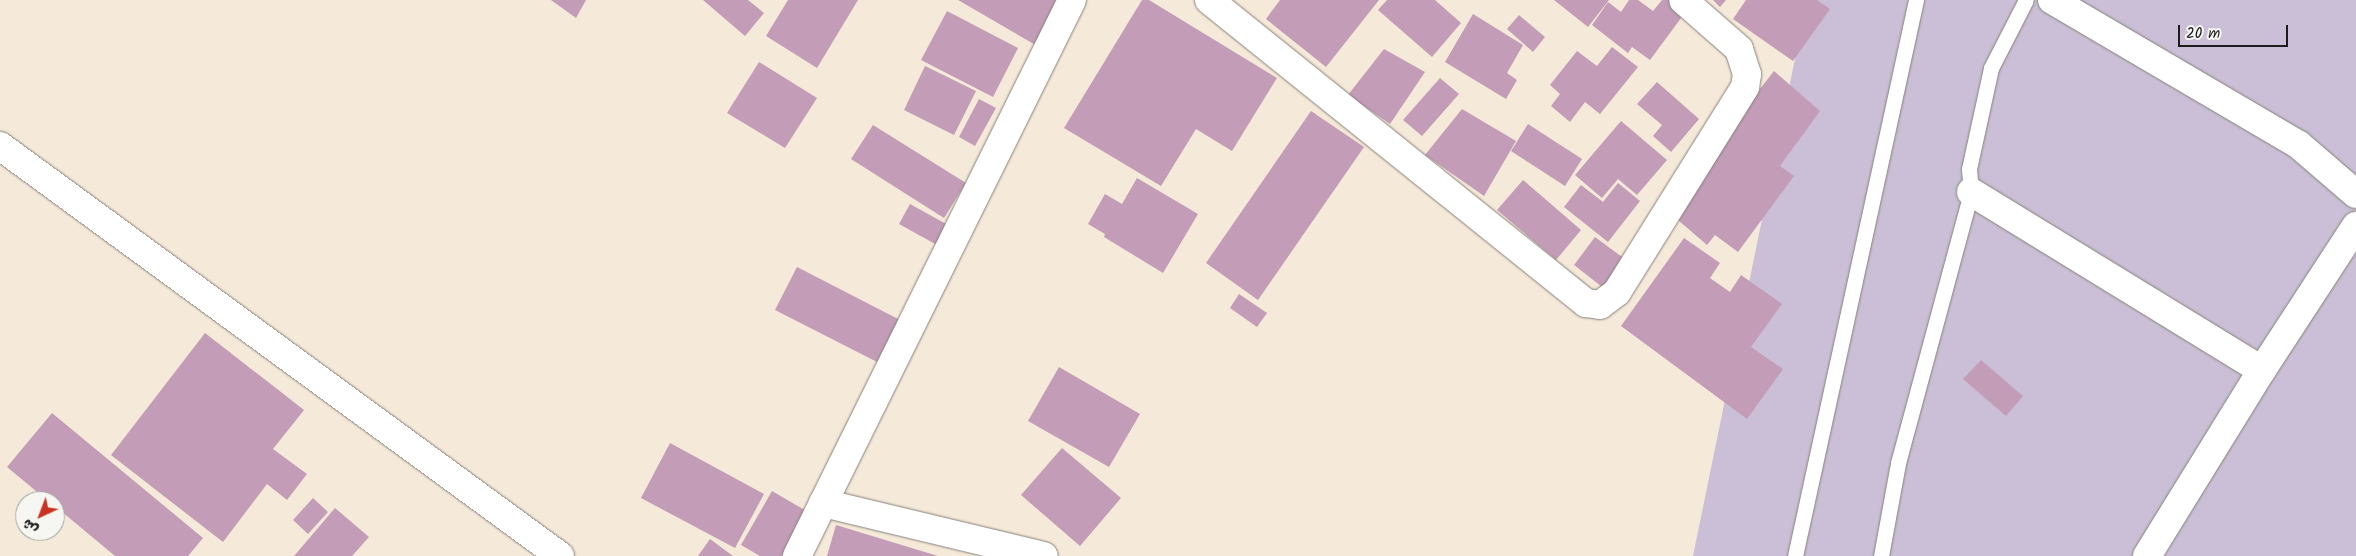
<!DOCTYPE html>
<html>
<head>
<meta charset="utf-8">
<style>
  body { margin:0 }
  #map { position:relative; width:2356px; height:556px; overflow:hidden; background:#f5e9d9; font-family:Kalam,"Playpen Sans Arabic",sans-serif }
  div>[style] { position:absolute }
  .industrial>* { inset:0; background:#cabfd6 }
  .building>* { inset:0; background:#c39cb7 }
  .roads { filter:drop-shadow(0 0 1px #88827a) drop-shadow(0 0 1px #88827a) }
  .lane>* { height:15px; margin:-7.5px; padding:0 7.5px; transform-origin:7.5px; border-radius:7.5px; background:#fff }
  .street>* { height:28px; margin:-14px; padding:0 14px; transform-origin:14px; border-radius:14px; background:#fff }
  span { translate:-50% -50%; white-space:nowrap; text-align:center; line-height:1.15; -webkit-text-stroke:4px #f6f6f2; paint-order:stroke }
  .north { position:absolute; left:15px; top:491px; width:50px; height:50px; box-sizing:border-box; background:#f6f6f2; border:1px solid #9f9f9c; border-radius:50%; rotate:223deg; font-size:14px; font-weight:700; line-height:20px; text-align:center; color:#1c1c1c }
  .north::after { content:''; display:block; margin:auto; width:18px; height:22px; background:#c8321e; clip-path:polygon(50% 0,100% 100%,50% 72%,0 100%) }
  .scale { position:absolute; left:2178px; top:25px; width:110px; height:22px; box-sizing:border-box; border:2px solid #1c1c1c; border-top:0; padding-left:6px; font-size:15px; line-height:18px; white-space:nowrap; color:#1c1c1c; -webkit-text-stroke:4px #f6f6f2; paint-order:stroke }
</style>
</head>
<body>
<div id="map">
  <div class="industrial">
    <i style="clip-path:polygon(1807px 0,2356px 0,2356px 556px,1693px 556px)"></i>
  </div>
  <div class="building">
    <i style="clip-path:polygon(551px 0,586px 0,576px 18px)"></i>
    <i style="clip-path:polygon(703px 0,748px 0,764px 13px,745px 36px)"></i>
    <i style="clip-path:polygon(788px 0,858px 0,817px 68px,766px 36px)"></i>
    <i style="clip-path:polygon(958px 0,1066px 0,1039px 47px)"></i>
    <i style="clip-path:polygon(1142px 0,1149px 0,1277px 78px,1232px 151px,1196px 129px,1161px 186px,1064px 128px)"></i>
    <i style="clip-path:polygon(1280px 0,1379px 0,1326px 67px,1266px 19px)"></i>
    <i style="clip-path:polygon(1387px 0,1435px 0,1461px 23px,1432px 57px,1378px 10px)"></i>
    <i style="clip-path:polygon(1554px 0,1609px 0,1588px 27px)"></i>
    <i style="clip-path:polygon(1629px 0,1638px 0,1653px 11px,1662px 0,1673px 0,1687px 10px,1650px 60px,1632px 47px,1628px 53px,1592px 25px,1608px 2px,1621px 12px)"></i>
    <i style="clip-path:polygon(1713px 0,1726px 0,1720px 7px)"></i>
    <i style="clip-path:polygon(1746px 0,1817px 0,1830px 9px,1793px 61px,1733px 19px)"></i>
    <i style="clip-path:polygon(947px 11px,1018px 48px,993px 97px,921px 60px)"></i>
    <i style="clip-path:polygon(1473px 14px,1523px 45px,1507px 73px,1517px 80px,1506px 99px,1445px 62px)"></i>
    <i style="clip-path:polygon(1519px 15px,1545px 37px,1533px 52px,1507px 29px)"></i>
    <i style="clip-path:polygon(1612px 47px,1638px 67px,1600px 114px,1585px 102px,1570px 122px,1551px 106px,1560px 94px,1550px 85px,1577px 51px,1597px 66px)"></i>
    <i style="clip-path:polygon(1384px 49px,1425px 72px,1390px 124px,1348px 95px)"></i>
    <i style="clip-path:polygon(759px 62px,817px 98px,785px 148px,727px 113px)"></i>
    <i style="clip-path:polygon(925px 66px,976px 91px,954px 135px,904px 110px)"></i>
    <i style="clip-path:polygon(1774px 71px,1820px 111px,1780px 166px,1794px 176px,1738px 252px,1715px 235px,1707px 245px,1678px 220px,1731px 126px)"></i>
    <i style="clip-path:polygon(1440px 78px,1459px 94px,1422px 136px,1403px 120px)"></i>
    <i style="clip-path:polygon(1657px 82px,1699px 119px,1671px 152px,1653px 136px,1662px 125px,1637px 104px)"></i>
    <i style="clip-path:polygon(979px 99px,996px 108px,975px 146px,959px 137px)"></i>
    <i style="clip-path:polygon(1462px 109px,1516px 141px,1484px 196px,1425px 155px)"></i>
    <i style="clip-path:polygon(1311px 111px,1364px 147px,1258px 300px,1206px 263px)"></i>
    <i style="clip-path:polygon(1621px 121px,1667px 160px,1637px 195px,1618px 179px,1602px 198px,1575px 175px)"></i>
    <i style="clip-path:polygon(1528px 124px,1582px 159px,1565px 186px,1511px 151px)"></i>
    <i style="clip-path:polygon(873px 125px,966px 183px,944px 218px,851px 159px)"></i>
    <i style="clip-path:polygon(1137px 178px,1198px 214px,1163px 273px,1104px 237px,1105px 234px,1088px 224px,1105px 194px,1122px 204px)"></i>
    <i style="clip-path:polygon(1523px 180px,1581px 230px,1556px 260px,1497px 210px)"></i>
    <i style="clip-path:polygon(1618px 183px,1640px 201px,1608px 242px,1564px 207px,1581px 185px,1603px 202px)"></i>
    <i style="clip-path:polygon(910px 204px,948px 225px,937px 245px,899px 224px)"></i>
    <i style="clip-path:polygon(1595px 237px,1637px 268px,1615px 297px,1574px 265px)"></i>
    <i style="clip-path:polygon(1684px 238px,1720px 263px,1710px 278px,1730px 292px,1741px 275px,1782px 304px,1751px 347px,1783px 369px,1747px 419px,1621px 326px)"></i>
    <i style="clip-path:polygon(797px 267px,902px 321px,881px 364px,775px 310px)"></i>
    <i style="clip-path:polygon(1239px 294px,1267px 313px,1257px 327px,1230px 308px)"></i>
    <i style="clip-path:polygon(205px 333px,304px 410px,273px 449px,307px 474px,287px 500px,267px 484px,223px 542px,111px 455px)"></i>
    <i style="clip-path:polygon(1981px 360px,2023px 396px,2006px 416px,1963px 379px)"></i>
    <i style="clip-path:polygon(1059px 367px,1140px 414px,1109px 467px,1028px 421px)"></i>
    <i style="clip-path:polygon(52px 413px,203px 538px,188px 556px,115px 556px,55px 506px,55px 501px,48px 501px,7px 467px)"></i>
    <i style="clip-path:polygon(670px 443px,764px 494px,735px 548px,641px 498px)"></i>
    <i style="clip-path:polygon(1062px 448px,1121px 498px,1080px 546px,1021px 495px)"></i>
    <i style="clip-path:polygon(772px 491px,808px 512px,782px 556px,760px 556px,741px 545px)"></i>
    <i style="clip-path:polygon(313px 498px,328px 512px,308px 534px,293px 520px)"></i>
    <i style="clip-path:polygon(335px 508px,369px 537px,352px 556px,294px 556px)"></i>
    <i style="clip-path:polygon(836px 525px,938px 556px,827px 556px)"></i>
    <i style="clip-path:polygon(710px 539px,733px 556px,698px 556px)"></i>
  </div>
  <div class="roads">
    <div class="lane">
      <i style="left:1795px;top:556px;width:569px;rotate:-77.72deg"></i>
      <i style="left:1881px;top:556px;width:95px;rotate:-79.6deg"></i>
      <i style="left:1898px;top:463px;width:281px;rotate:-74.9deg"></i>
      <i style="left:1971px;top:192px;width:23px;rotate:-95deg"></i>
      <i style="left:1969px;top:169px;width:103px;rotate:-77.7deg"></i>
      <i style="left:1991px;top:68px;width:76px;rotate:-62.8deg"></i>
    </div>
    <div class="street">
      <i style="left:1209px;top:0;width:484px;rotate:38.8deg"></i>
      <i style="left:1586px;top:303px;width:14px;rotate:8deg"></i>
      <i style="left:1600px;top:305px;width:21px;rotate:-37deg"></i>
      <i style="left:1617px;top:292px;width:242px;rotate:-58deg"></i>
      <i style="left:1745px;top:87px;width:13px;rotate:-81deg"></i>
      <i style="left:1747px;top:74px;width:26px;rotate:-108deg"></i>
      <i style="left:1739px;top:49px;width:74px;rotate:-138.8deg"></i>
      <i style="left:2052px;top:0;width:286px;rotate:30.4deg"></i>
      <i style="left:2299px;top:145px;width:75px;rotate:40.7deg"></i>
      <i style="left:0;top:146px;width:694px;rotate:36.21deg"></i>
      <i style="left:1971px;top:192px;width:341px;rotate:31.5deg"></i>
      <i style="left:823px;top:503px;width:227px;rotate:13.5deg"></i>
      <i style="left:797px;top:556px;width:620px;rotate:-63.68deg"></i>
      <i style="left:2147px;top:556px;width:219px;rotate:-58.3deg"></i>
      <i style="left:2262px;top:370px;width:172px;rotate:-56.9deg"></i>
    </div>
  </div>
  <div class="north">ش</div>
  <div class="scale">20 m</div>
</div>
</body>
</html>
